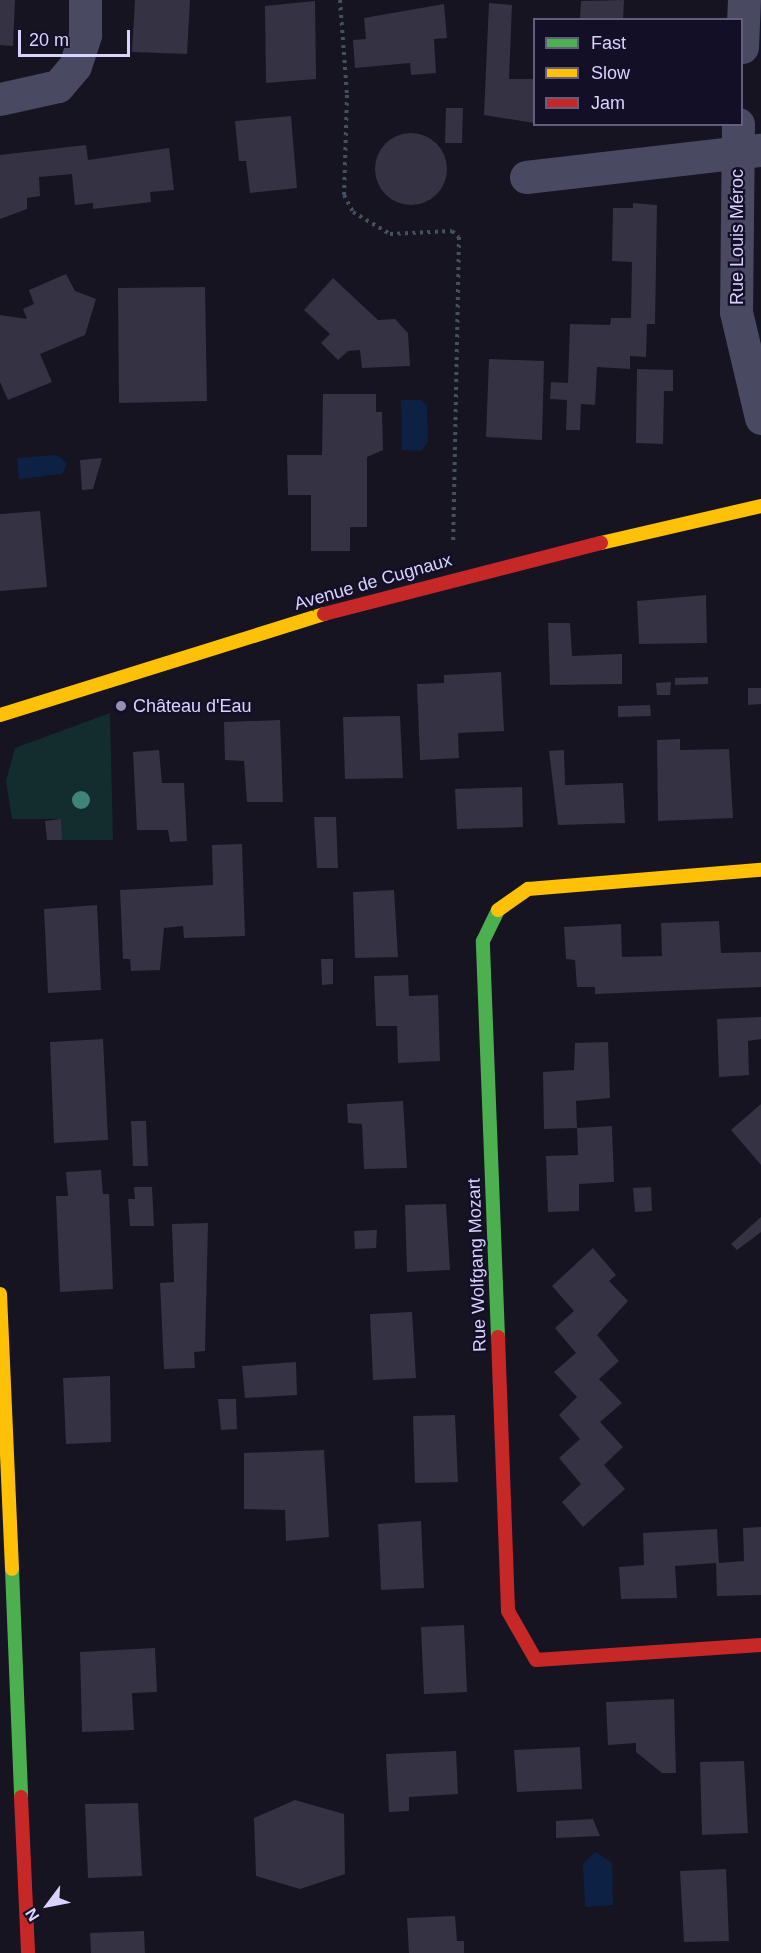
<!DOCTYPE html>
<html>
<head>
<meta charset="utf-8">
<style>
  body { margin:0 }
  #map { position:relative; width:761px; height:1953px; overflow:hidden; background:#161421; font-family:Helvetica,sans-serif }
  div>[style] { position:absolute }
  .green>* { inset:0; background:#132c2d }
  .water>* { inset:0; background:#0d2144 }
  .building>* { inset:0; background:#343243 }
  .round { border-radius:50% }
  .path>* { height:4px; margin-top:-2px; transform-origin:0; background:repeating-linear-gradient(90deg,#44505f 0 3px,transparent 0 7.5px) }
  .street>* { height:33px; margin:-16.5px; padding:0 16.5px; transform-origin:16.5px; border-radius:16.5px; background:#4a4962 }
  .fast>* { height:14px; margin:-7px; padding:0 7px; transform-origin:7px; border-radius:7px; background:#4caf50 }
  .slow>* { height:14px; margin:-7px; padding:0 7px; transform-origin:7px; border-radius:7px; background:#ffc107 }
  .jam>* { height:14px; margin:-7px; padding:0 7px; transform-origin:7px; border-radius:7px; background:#c62828 }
  .trees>* { width:18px; height:18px; margin:-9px; border-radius:50%; background:#3e8478 }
  .dots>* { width:16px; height:16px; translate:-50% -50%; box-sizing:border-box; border:3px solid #130f26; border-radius:50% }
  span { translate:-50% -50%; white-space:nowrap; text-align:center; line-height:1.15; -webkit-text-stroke:4.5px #130f26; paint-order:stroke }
  .street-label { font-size:18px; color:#d9d4ff }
  .poi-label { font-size:18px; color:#d9d4ff }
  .left { translate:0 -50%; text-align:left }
  .legend { position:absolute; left:533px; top:18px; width:210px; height:108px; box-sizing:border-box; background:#130f26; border:2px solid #625e7d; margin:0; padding:8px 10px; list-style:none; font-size:18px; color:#d9d4ff }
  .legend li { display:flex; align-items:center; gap:12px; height:30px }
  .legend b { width:30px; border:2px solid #625e7d }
  .north { position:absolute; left:18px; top:1875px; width:60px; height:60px; -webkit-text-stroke:4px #130f26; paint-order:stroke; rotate:238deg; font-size:16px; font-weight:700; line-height:24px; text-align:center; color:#d9d4ff }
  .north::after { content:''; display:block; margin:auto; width:21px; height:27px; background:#d9d4ff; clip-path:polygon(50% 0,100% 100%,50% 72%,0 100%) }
  .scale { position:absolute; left:18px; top:30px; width:112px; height:27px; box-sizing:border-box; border:3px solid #d9d4ff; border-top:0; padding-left:8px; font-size:18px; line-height:21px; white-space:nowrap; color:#d9d4ff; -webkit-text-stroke:4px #130f26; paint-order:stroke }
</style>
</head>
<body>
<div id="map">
  <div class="green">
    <i style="clip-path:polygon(110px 713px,113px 840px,62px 840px,60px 819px,12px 819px,6px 781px,15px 748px)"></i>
  </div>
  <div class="water">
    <i style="clip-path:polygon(401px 400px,421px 400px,427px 406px,428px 442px,421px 451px,402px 450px)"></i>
    <i style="clip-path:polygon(57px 455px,67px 464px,62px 474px,19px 479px,17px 458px)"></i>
    <i style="clip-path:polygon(595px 1852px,612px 1862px,613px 1905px,585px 1907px,583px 1864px)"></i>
  </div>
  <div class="building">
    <i style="clip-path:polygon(0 0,15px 0,13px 46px,0 45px)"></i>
    <i style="clip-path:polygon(135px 0,190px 0,187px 54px,132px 52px)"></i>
    <i style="clip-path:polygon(624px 0,623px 20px,580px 20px,581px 1px)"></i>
    <i style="clip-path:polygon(315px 1px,316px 79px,266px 83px,265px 6px)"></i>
    <i style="clip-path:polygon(489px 3px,512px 5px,509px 79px,534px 79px,534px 123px,484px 115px)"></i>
    <i style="clip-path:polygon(444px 4px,447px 38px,434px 39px,436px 73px,411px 75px,410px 63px,355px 68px,353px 40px,366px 39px,364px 18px)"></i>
    <i style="clip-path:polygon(446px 108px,463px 108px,462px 143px,445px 143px)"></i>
    <i style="clip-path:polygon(291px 116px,297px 188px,250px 193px,246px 161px,239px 161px,235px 121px)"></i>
    <i class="round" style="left:375px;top:133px;width:72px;height:72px"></i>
    <i style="clip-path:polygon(86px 145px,88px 160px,169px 148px,174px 190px,150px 192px,151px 202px,93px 209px,93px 203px,75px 205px,72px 174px,39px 177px,40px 196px,27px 198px,27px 209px,0 219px,0 155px)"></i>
    <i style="clip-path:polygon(633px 203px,657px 205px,655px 324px,647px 324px,646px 357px,630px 356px,630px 369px,597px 367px,595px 405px,581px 404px,580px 430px,566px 430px,567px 400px,550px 399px,551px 382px,568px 383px,570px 324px,610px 325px,611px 318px,631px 318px,632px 262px,612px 261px,613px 208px,633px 208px)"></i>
    <i style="clip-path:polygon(66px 274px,75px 291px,96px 299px,85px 335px,40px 354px,52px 382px,8px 400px,0 382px,0 315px,27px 319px,23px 309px,34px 304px,29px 290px)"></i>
    <i style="clip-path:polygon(333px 278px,378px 320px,395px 319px,408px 333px,410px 366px,362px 368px,360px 350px,348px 351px,338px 360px,321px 343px,330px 334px,304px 310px)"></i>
    <i style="clip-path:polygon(205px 287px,207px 401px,119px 403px,118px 288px)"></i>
    <i style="clip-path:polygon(489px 359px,544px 361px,542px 440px,486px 437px)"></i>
    <i style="clip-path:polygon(637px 369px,673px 370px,673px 391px,664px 391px,663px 444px,636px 443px)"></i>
    <i style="clip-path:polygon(323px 394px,376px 394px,376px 412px,382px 412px,383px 450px,367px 457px,367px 527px,350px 527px,350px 551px,311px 551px,311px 495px,288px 495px,287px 455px,322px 455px)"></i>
    <i style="clip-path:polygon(102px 458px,93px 489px,82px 490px,80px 460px)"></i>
    <i style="clip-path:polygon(40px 511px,47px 587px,0 591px,0 514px)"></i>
    <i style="clip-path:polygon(706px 595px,707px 643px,639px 644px,637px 601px)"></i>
    <i style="clip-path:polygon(548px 623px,570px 623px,572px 656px,622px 654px,622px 684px,550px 685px)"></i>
    <i style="clip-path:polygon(501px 672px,504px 731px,458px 733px,459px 758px,420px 760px,417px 684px,444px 683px,444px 675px)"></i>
    <i style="clip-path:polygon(708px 677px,708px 684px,675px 685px,675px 678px)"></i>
    <i style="clip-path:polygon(671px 682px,670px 695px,657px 695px,656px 683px)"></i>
    <i style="clip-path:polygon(748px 688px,761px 688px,761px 704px,748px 705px)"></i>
    <i style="clip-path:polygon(650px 705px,651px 716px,618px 717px,618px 706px)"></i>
    <i style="clip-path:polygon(400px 716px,403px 778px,345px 779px,343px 717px)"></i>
    <i style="clip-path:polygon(280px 720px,283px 802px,247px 802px,244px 761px,225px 760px,224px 722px)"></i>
    <i style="clip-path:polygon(680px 739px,680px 750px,729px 749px,733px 818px,658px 821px,657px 740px)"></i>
    <i style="clip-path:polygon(159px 750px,162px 783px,184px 783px,187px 841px,170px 842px,168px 830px,137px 830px,133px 752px)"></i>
    <i style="clip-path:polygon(564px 750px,565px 785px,623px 783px,625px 823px,558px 825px,549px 751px)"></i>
    <i style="clip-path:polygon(522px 787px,523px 827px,457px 829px,455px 789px)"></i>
    <i style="clip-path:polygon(314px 817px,336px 817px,338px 868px,317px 868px)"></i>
    <i style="clip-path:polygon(61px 819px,62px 840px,47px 840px,45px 821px)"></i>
    <i style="clip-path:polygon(242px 844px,245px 936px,184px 938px,183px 926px,164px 928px,160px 970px,131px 971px,130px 959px,123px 959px,120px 890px,213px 885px,212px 845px)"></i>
    <i style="clip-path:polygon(394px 890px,398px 957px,355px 958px,353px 892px)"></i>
    <i style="clip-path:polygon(97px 905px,101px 990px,48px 993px,44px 909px)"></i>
    <i style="clip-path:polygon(719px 921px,721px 953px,761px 952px,761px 987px,595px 994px,595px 987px,577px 987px,575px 960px,566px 959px,564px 927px,621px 924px,622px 957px,662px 956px,661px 923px)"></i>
    <i style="clip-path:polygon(321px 959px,333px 959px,333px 984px,322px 985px)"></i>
    <i style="clip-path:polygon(408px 975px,409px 996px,438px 995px,440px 1061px,398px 1063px,397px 1026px,376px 1026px,374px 976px)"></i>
    <i style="clip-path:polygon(761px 1017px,761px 1039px,748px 1041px,749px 1075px,719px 1077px,717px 1019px)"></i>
    <i style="clip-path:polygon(103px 1039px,108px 1140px,54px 1143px,50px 1042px)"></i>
    <i style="clip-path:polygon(608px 1042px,610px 1098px,576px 1101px,577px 1128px,612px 1126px,614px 1182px,579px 1184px,579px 1211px,548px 1212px,546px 1156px,578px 1155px,577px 1128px,544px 1129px,543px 1072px,574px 1070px,575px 1043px)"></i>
    <i style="clip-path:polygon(403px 1101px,407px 1168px,364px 1169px,362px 1124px,348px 1123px,347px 1104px)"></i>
    <i style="clip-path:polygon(761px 1104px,761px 1165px,731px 1130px)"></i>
    <i style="clip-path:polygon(131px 1121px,146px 1121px,148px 1166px,133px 1166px)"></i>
    <i style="clip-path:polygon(101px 1170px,103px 1194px,109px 1194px,113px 1289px,60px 1292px,56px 1196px,68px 1196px,66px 1172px)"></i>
    <i style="clip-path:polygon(134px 1187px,152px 1187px,154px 1226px,130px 1226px,128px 1199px,135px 1199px)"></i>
    <i style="clip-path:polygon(651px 1187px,652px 1211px,635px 1212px,633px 1188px)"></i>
    <i style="clip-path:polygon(446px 1204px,450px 1270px,407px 1272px,405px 1205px)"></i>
    <i style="clip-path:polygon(761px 1217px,761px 1232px,737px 1250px,731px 1244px)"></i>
    <i style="clip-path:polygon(208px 1223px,205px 1351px,194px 1352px,195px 1368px,164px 1369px,160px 1283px,174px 1282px,172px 1224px)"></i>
    <i style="clip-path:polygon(377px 1230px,376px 1248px,355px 1249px,354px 1231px)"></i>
    <i style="clip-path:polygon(593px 1248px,616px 1275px,609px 1281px,628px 1301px,597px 1335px,619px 1361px,599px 1379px,622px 1403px,600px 1422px,623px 1447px,604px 1465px,625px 1489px,583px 1527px,562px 1502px,581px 1484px,559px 1458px,580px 1439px,559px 1415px,577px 1397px,554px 1372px,576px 1353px,555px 1328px,574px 1311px,552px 1286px)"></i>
    <i style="clip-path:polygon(412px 1312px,416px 1378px,373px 1380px,370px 1314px)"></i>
    <i style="clip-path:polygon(296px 1362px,297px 1395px,245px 1398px,242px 1366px)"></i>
    <i style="clip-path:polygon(110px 1376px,111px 1442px,66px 1444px,63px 1378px)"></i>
    <i style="clip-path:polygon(218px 1399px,236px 1399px,237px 1429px,221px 1430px)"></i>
    <i style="clip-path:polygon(455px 1415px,458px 1482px,415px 1483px,413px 1416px)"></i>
    <i style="clip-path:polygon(324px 1450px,329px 1537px,286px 1541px,285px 1510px,244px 1509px,244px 1453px)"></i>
    <i style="clip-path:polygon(421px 1521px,424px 1588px,381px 1590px,378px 1524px)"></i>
    <i style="clip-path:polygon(761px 1527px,761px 1595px,717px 1596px,716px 1563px,675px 1566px,677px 1598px,621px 1599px,619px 1567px,644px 1565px,643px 1533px,717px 1529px,719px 1563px,744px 1561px,743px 1528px)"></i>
    <i style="clip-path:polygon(464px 1625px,467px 1692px,424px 1694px,421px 1627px)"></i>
    <i style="clip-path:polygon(155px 1648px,157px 1692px,132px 1693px,134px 1730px,82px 1732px,80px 1652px)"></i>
    <i style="clip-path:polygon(674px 1699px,676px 1773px,662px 1773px,636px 1752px,636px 1743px,608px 1745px,606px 1702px)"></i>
    <i style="clip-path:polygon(580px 1747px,582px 1789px,517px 1792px,514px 1750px)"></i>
    <i style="clip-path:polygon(456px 1751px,458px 1794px,409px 1797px,409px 1811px,389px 1812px,386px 1754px)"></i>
    <i style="clip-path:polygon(744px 1761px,748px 1833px,702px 1835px,700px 1762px)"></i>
    <i style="clip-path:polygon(295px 1800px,344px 1814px,345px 1874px,300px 1889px,256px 1876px,254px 1818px)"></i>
    <i style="clip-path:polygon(138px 1803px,142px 1876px,88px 1878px,85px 1804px)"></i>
    <i style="clip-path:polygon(593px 1819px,600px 1836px,556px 1838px,556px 1821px)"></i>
    <i style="clip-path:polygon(726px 1869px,729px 1941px,684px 1942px,680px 1871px)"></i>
    <i style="clip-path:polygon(455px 1916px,457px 1941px,464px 1941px,464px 1953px,409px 1953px,407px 1918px)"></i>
    <i style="clip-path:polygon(144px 1931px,145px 1953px,91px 1953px,90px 1933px)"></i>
  </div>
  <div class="path">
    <i style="left:340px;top:0;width:95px;rotate:85.8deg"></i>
    <i style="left:347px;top:95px;width:100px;rotate:91.7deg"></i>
    <i style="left:344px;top:195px;width:19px;rotate:62deg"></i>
    <i style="left:353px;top:212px;width:43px;rotate:30.7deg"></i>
    <i style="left:390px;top:234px;width:62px;rotate:-2.8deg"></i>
    <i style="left:452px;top:231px;width:9px;rotate:41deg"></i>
    <i style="left:459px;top:237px;width:304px;rotate:91.1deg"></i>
  </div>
  <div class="street">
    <i style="left:742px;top:47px;width:47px;rotate:-87.6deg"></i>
    <i style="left:0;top:99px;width:59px;rotate:-12.6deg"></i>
    <i style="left:58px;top:86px;width:26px;rotate:-50deg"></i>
    <i style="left:75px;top:66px;width:33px;rotate:-72deg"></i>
    <i style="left:85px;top:35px;width:35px;rotate:-90deg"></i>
    <i style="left:738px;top:124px;width:188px;rotate:90.6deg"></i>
    <i style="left:736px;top:312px;width:109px;rotate:76.7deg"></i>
    <i style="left:526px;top:177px;width:237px;rotate:-6.6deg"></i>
  </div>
  <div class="fast">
    <i style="left:498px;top:1337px;width:396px;rotate:-92.2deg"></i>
    <i style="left:483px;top:941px;width:34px;rotate:-64deg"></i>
    <i style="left:12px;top:1569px;width:228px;rotate:87.7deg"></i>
  </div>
  <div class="slow">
    <i style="left:601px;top:543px;width:164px;rotate:-13deg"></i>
    <i style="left:0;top:715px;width:339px;rotate:-17.3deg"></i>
    <i style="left:498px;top:910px;width:37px;rotate:-35deg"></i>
    <i style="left:528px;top:889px;width:234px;rotate:-4.7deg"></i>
    <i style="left:0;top:1294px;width:275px;rotate:87.5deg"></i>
  </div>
  <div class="jam">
    <i style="left:324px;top:614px;width:286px;rotate:-14.4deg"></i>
    <i style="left:498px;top:1337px;width:274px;rotate:87.9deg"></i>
    <i style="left:508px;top:1611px;width:56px;rotate:60.3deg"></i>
    <i style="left:536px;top:1660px;width:225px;rotate:-3.8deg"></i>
    <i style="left:21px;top:1797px;width:156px;rotate:87.4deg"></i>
  </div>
  <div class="trees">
    <i style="left:81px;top:800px"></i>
  </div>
  <div class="dots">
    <i style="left:121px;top:706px;background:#9591b1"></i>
  </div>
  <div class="street-label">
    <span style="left:737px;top:237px;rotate:-90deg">Rue Louis Méroc</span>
    <span style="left:373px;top:582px;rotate:-16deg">Avenue de Cugnaux</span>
    <span style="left:477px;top:1265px;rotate:-92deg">Rue Wolfgang Mozart</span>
  </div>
  <div class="poi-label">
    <span class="left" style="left:133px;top:706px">Château d'Eau</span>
  </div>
  <ul class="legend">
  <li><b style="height:8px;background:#4caf50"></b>Fast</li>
  <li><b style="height:8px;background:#ffc107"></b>Slow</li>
  <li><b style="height:8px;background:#c62828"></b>Jam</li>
  </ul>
  <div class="north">N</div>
  <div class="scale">20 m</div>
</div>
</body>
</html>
